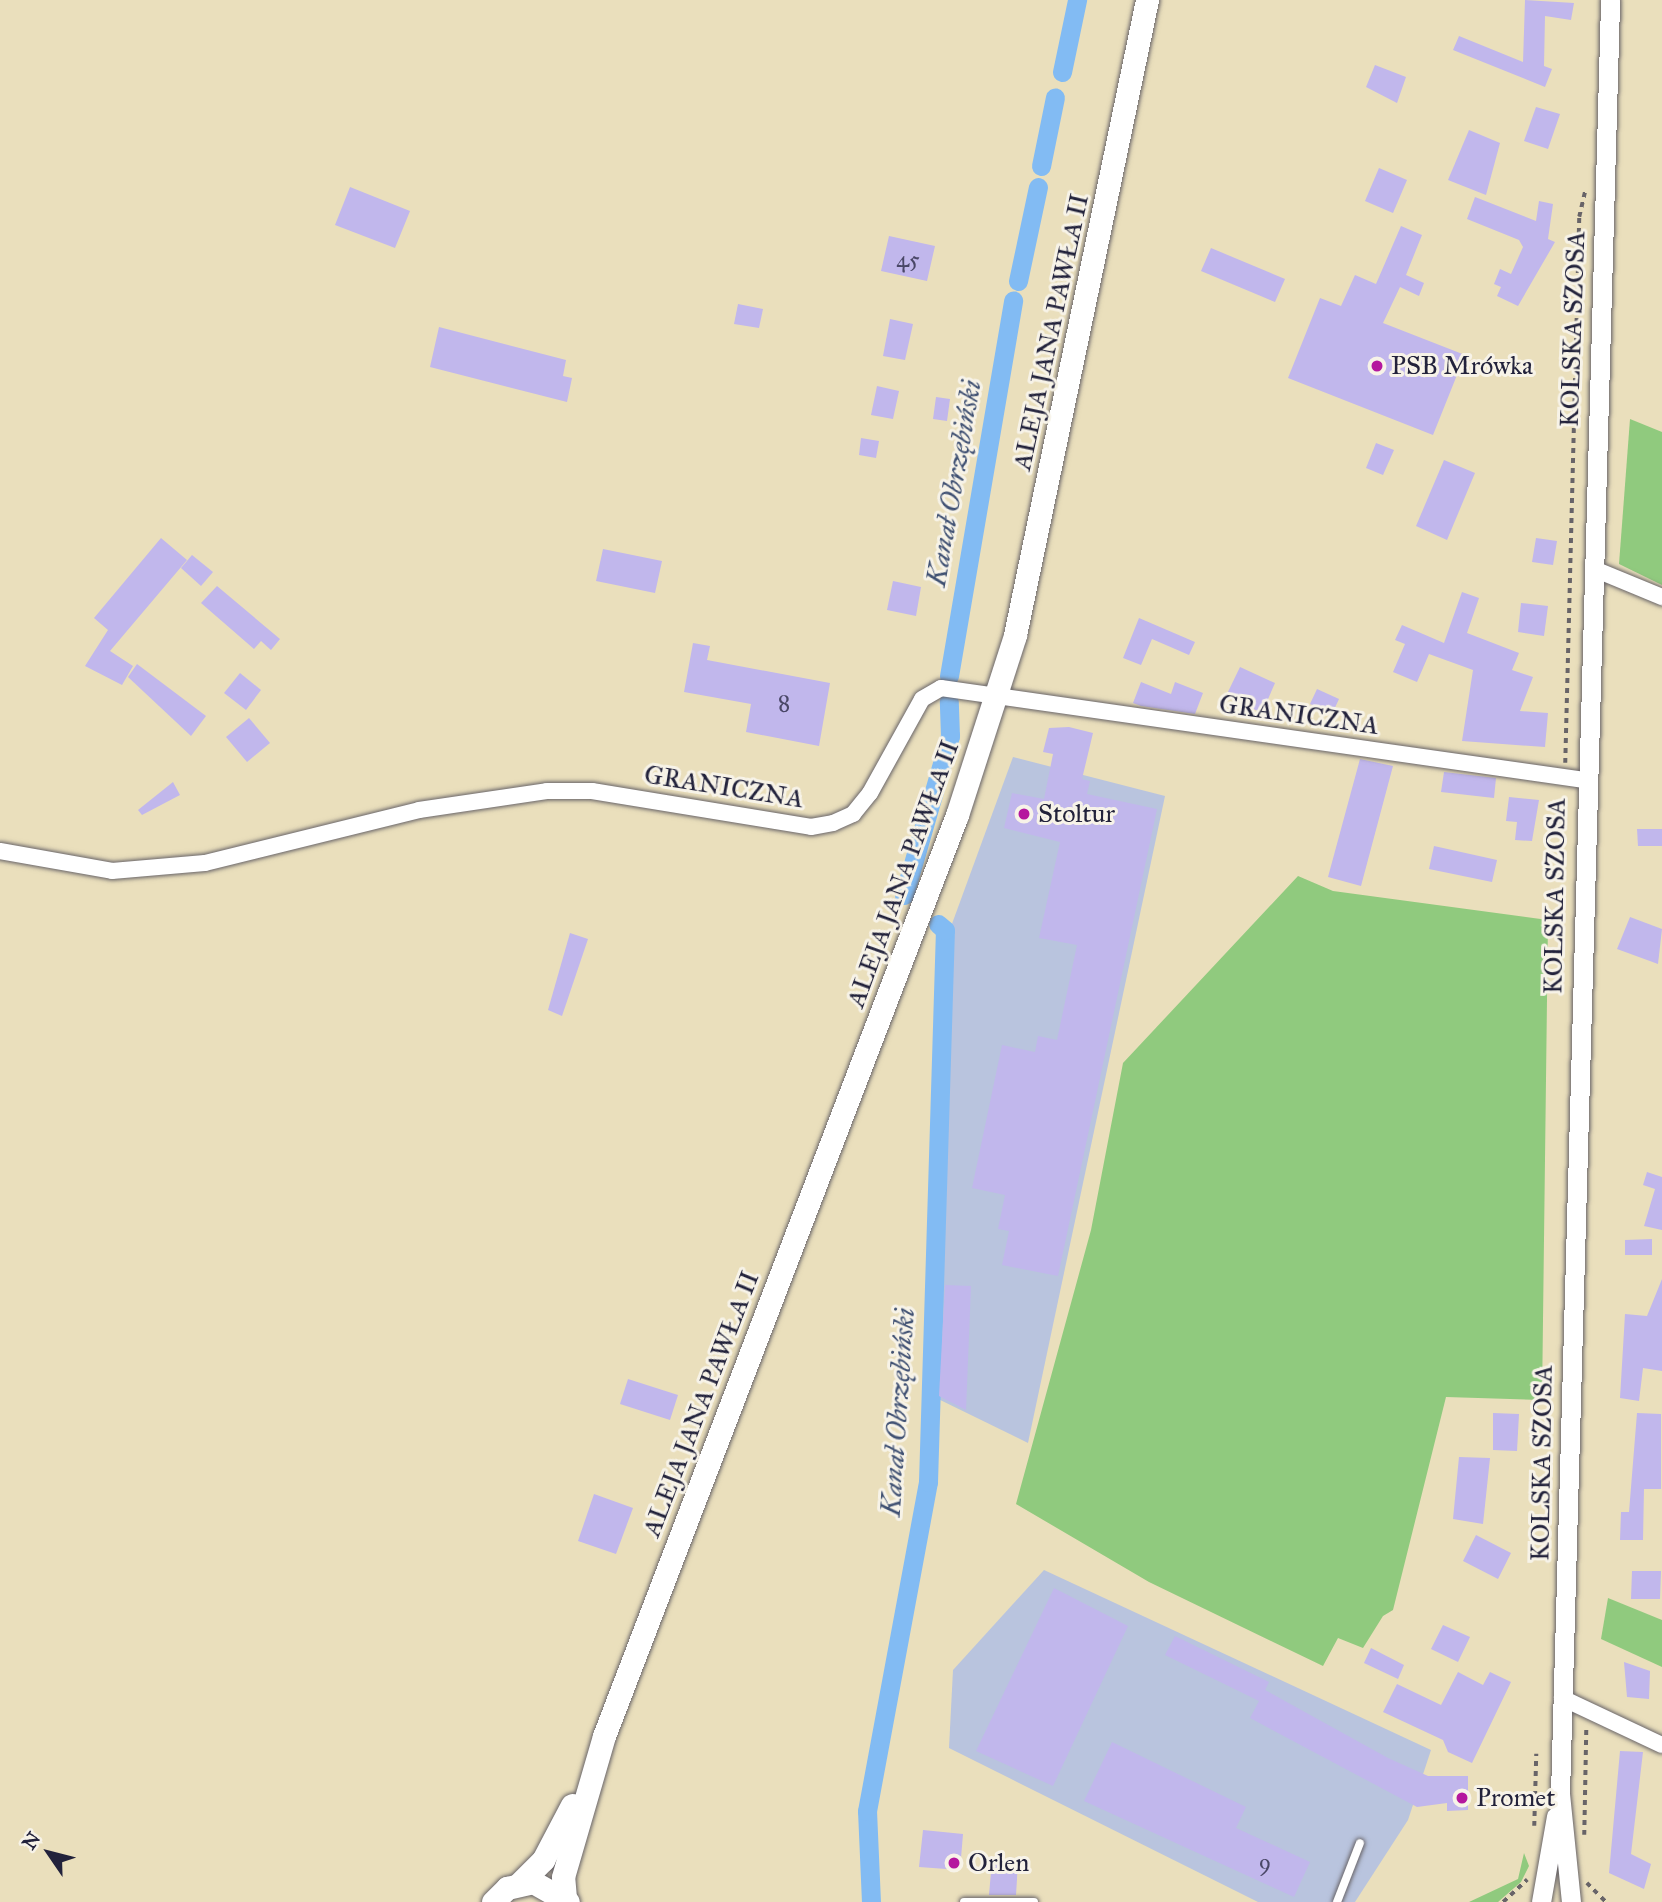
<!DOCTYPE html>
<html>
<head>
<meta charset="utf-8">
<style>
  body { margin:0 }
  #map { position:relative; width:1662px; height:1902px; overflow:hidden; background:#eadfbc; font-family:"IM FELL Great Primer",serif }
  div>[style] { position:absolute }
  .industrial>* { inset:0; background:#b9c4de }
  .green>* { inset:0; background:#90ca7e }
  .canal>* { height:19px; margin:-9.5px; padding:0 9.5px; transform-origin:9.5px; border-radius:9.5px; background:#82bbf3 }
  .building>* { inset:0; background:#c1b7ec }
  .path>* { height:3.5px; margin-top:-1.75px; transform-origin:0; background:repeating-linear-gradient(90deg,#686468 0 5px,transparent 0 10px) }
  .roads { filter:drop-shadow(0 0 2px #686468) drop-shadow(0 0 2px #686468) }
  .service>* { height:8px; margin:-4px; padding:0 4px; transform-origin:4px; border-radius:4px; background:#fff }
  .minor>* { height:16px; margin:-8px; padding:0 8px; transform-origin:8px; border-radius:8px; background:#fff }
  .tertiary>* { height:19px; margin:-9.5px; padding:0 9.5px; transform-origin:9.5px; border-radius:9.5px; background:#fff }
  .secondary>* { height:23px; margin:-11.5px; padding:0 11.5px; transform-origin:11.5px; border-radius:11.5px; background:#fff }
  .dots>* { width:19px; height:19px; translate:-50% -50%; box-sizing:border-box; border:4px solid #f7f3e8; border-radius:50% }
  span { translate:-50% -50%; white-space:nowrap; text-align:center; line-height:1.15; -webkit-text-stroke:6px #f7f3e8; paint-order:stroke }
  .number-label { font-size:23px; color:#4a4767 }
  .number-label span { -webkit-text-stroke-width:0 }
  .street-label { font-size:26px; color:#22223b }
  .poi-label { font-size:26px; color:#22223b }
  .left { translate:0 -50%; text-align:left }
  .water-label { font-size:28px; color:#3f5072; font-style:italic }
  .north { position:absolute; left:14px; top:1818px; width:70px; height:70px; -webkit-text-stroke:5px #f7f3e8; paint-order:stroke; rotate:305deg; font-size:19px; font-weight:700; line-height:28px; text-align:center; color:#22223b }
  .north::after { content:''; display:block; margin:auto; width:24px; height:32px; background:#22223b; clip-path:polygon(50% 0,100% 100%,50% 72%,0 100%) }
</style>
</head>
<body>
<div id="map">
  <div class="industrial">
    <i style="clip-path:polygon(1013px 757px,1165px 796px,1028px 1443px,930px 1395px,949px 932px)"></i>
    <i style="clip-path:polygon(1044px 1570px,1431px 1750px,1408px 1820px,1355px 1902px,1258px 1902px,949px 1748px,953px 1670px)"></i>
  </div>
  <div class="green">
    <i style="clip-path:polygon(1630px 419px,1662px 432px,1662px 585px,1619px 564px)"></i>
    <i style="clip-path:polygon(1298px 876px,1333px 891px,1548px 920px,1542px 1400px,1446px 1397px,1393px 1610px,1383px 1616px,1363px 1648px,1338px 1638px,1323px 1666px,1149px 1582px,1016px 1504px,1091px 1230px,1123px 1063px)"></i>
    <i style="clip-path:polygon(1608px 1598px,1662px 1620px,1662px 1667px,1601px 1639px)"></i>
    <i style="clip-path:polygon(1524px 1853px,1529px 1866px,1521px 1882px,1498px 1902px,1469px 1902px,1518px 1879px)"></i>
  </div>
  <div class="canal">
    <i style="left:1062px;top:72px;width:74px;rotate:-78.2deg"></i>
    <i style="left:1041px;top:166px;width:70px;rotate:-78.5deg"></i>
    <i style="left:1018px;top:281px;width:96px;rotate:-78deg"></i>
    <i style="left:949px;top:676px;width:381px;rotate:-80.3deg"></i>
    <i style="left:904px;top:895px;width:166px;rotate:-73.9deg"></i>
    <i style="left:950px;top:736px;width:35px;rotate:-92deg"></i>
    <i style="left:871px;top:1902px;width:91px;rotate:-92.5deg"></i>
    <i style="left:867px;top:1811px;width:335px;rotate:-79.5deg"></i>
    <i style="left:928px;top:1482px;width:552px;rotate:-88.24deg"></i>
    <i style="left:945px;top:930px;width:9px;rotate:-139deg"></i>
  </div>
  <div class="building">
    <i style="clip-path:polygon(1525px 0,1574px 3px,1571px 20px,1545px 16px,1544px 66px,1552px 69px,1545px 87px,1453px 50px,1459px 36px,1523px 62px)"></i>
    <i style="clip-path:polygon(1375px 65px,1406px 77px,1397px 103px,1366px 87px)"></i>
    <i style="clip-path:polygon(1536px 107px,1560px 114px,1548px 149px,1524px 141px)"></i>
    <i style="clip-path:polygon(1469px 130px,1500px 143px,1486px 195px,1448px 180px)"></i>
    <i style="clip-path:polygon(1379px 168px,1407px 180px,1393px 213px,1365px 201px)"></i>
    <i style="clip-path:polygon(350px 187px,410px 211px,395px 248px,335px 225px)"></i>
    <i style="clip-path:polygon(1475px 197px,1536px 221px,1539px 201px,1553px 204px,1548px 239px,1555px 242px,1518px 306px,1497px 296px,1501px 287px,1494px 284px,1500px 269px,1511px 274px,1523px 247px,1519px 240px,1467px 219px)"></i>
    <i style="clip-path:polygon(1401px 226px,1422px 235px,1406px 275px,1424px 283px,1419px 296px,1400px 287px,1383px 323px,1465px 355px,1433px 435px,1288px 378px,1320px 298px,1341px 306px,1355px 275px,1376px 284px)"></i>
    <i style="clip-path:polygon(889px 236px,935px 246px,927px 281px,881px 271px)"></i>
    <i style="clip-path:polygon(1211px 248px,1285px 279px,1275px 302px,1201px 271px)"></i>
    <i style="clip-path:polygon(738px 304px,763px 309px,759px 328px,734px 324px)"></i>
    <i style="clip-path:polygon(890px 319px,913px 324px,905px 360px,883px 356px)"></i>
    <i style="clip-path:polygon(439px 327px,566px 360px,563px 376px,572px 378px,567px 402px,430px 367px)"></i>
    <i style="clip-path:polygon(877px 386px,899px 391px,893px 419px,871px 415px)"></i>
    <i style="clip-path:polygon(936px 397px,950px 399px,947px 421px,933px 419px)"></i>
    <i style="clip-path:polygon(861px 438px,879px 441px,876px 458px,859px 455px)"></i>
    <i style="clip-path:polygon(1376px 443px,1394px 450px,1383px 475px,1366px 468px)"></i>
    <i style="clip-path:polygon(1444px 460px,1475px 473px,1447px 540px,1416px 526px)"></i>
    <i style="clip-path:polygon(161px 538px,187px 560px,110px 651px,133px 666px,122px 685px,85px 666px,108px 630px,94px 618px)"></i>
    <i style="clip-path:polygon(1536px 538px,1557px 541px,1553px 565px,1532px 562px)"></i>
    <i style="clip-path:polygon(603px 549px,662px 561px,655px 593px,596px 581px)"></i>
    <i style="clip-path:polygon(192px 555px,213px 572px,201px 586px,181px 568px)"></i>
    <i style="clip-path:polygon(893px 581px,921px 587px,916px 616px,887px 610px)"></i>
    <i style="clip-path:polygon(217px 586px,280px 639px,271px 650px,261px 641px,254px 649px,201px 603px)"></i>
    <i style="clip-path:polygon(1462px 592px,1479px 598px,1467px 633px,1519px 653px,1512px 670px,1533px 677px,1520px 711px,1548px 713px,1545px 747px,1462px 741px,1473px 670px,1429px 654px,1417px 682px,1393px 672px,1405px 644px,1395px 640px,1402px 625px,1444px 643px)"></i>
    <i style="clip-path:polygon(1521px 603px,1548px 606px,1544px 636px,1518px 632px)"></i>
    <i style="clip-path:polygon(1139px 618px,1195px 642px,1189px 655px,1152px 639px,1141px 665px,1123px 658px)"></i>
    <i style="clip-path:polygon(693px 643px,710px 646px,707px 660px,830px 683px,819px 746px,746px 732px,751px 704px,684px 692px)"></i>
    <i style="clip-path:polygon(137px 664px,206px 716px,191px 736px,128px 677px)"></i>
    <i style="clip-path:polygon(1240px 667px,1275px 683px,1262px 713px,1226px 696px)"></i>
    <i style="clip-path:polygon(240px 673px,261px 690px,246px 710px,224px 693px)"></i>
    <i style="clip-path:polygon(1141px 682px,1171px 694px,1175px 682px,1203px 693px,1195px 714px,1141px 706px,1133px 703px)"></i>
    <i style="clip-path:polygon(1317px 689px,1339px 699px,1332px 714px,1310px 704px)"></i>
    <i style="clip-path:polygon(249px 718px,270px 743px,247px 762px,226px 737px)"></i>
    <i style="clip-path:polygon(1069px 727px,1093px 733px,1082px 779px,1090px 781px,1087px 794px,1157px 809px,1058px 1276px,1002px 1265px,1009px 1231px,998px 1229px,1005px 1195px,972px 1188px,1002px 1045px,1035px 1052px,1038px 1036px,1057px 1040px,1077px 945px,1039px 938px,1060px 842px,1004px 828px,1012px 793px,1044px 799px,1053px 754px,1043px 752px,1049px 728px)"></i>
    <i style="clip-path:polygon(1360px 759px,1393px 766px,1361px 886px,1328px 877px)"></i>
    <i style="clip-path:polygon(1444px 772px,1496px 778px,1494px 798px,1441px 792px)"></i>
    <i style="clip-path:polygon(173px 782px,180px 795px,142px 815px,138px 810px)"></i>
    <i style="clip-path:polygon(1509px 797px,1539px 800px,1532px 841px,1515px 840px,1517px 822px,1506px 821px)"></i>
    <i style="clip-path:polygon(1637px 829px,1662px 829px,1662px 846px,1638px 846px)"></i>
    <i style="clip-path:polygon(1434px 846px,1497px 860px,1492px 882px,1429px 869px)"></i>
    <i style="clip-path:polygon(1630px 917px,1662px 929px,1658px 964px,1617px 949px)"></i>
    <i style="clip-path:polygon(570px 933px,588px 939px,562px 1016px,548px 1010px)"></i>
    <i style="clip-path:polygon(1647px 1172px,1662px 1177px,1662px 1230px,1644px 1226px,1655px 1189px,1643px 1185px)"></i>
    <i style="clip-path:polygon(1652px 1239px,1652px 1255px,1625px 1255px,1625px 1240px)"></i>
    <i style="clip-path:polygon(1662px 1279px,1662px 1371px,1643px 1368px,1639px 1401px,1620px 1398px,1625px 1314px,1647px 1316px)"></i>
    <i style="clip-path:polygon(945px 1285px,971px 1286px,966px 1410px,939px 1396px)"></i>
    <i style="clip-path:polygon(628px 1379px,678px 1395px,670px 1420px,620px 1404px)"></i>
    <i style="clip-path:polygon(1493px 1413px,1519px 1414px,1517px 1451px,1493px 1450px)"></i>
    <i style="clip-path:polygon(1637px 1413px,1661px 1414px,1661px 1489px,1644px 1489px,1643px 1540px,1620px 1540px,1621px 1512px,1629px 1512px)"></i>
    <i style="clip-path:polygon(1459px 1457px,1490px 1458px,1483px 1524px,1453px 1519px)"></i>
    <i style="clip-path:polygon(594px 1494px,633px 1508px,616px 1554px,578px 1541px)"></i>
    <i style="clip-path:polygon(1476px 1535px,1511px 1553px,1498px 1579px,1463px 1561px)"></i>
    <i style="clip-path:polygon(1632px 1571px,1661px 1571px,1660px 1599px,1631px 1599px)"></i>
    <i style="clip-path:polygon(1054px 1588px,1128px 1626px,1053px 1786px,976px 1751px)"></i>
    <i style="clip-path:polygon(1443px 1625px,1470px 1637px,1458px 1662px,1431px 1649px)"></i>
    <i style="clip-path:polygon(1175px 1636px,1269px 1682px,1265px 1690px,1388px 1758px,1428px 1776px,1468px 1776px,1468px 1810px,1447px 1811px,1447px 1803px,1417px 1807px,1250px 1718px,1259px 1701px,1165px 1655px)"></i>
    <i style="clip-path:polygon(1371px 1648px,1404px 1665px,1398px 1679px,1364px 1663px)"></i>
    <i style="clip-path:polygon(1624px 1662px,1650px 1671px,1649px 1699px,1627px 1697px)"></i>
    <i style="clip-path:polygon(1458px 1672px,1483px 1685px,1490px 1672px,1511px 1682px,1472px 1763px,1448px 1752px,1443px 1740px,1383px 1712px,1397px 1684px,1441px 1705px)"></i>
    <i style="clip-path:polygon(1112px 1742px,1246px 1807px,1236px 1828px,1310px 1862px,1294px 1897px,1084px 1801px)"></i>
    <i style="clip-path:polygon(1620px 1751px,1643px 1752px,1631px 1854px,1651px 1864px,1644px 1889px,1609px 1873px)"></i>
    <i style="clip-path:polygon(923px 1830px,963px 1834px,960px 1870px,919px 1867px)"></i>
    <i style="clip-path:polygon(992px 1860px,1018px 1862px,1016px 1895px,989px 1895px)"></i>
  </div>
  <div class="path">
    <i style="left:1565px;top:763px;width:546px;rotate:-88.53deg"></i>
    <i style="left:1579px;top:217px;width:27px;rotate:-77deg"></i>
    <i style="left:1534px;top:1826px;width:72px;rotate:-88.4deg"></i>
    <i style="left:1584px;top:1835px;width:108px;rotate:-88.9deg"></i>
    <i style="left:1587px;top:1883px;width:27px;rotate:45deg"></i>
    <i style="left:1503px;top:1902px;width:33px;rotate:-43deg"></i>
  </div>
  <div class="roads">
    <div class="service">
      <i style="left:964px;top:1902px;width:70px"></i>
      <i style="left:1337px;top:1902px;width:63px;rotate:-68.7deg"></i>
    </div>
    <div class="minor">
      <i style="left:1594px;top:569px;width:74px;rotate:22.4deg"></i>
      <i style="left:0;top:851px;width:114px;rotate:10.1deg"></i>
      <i style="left:112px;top:871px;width:93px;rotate:-4.9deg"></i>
      <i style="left:205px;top:863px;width:220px;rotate:-13.9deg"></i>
      <i style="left:419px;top:810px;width:129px;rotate:-8.4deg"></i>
      <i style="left:547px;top:791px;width:45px"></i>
      <i style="left:592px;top:791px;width:222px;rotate:9.3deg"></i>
      <i style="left:811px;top:827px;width:22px;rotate:-10deg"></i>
      <i style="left:833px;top:823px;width:22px;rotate:-24deg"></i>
      <i style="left:853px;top:814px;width:27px;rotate:-51deg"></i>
      <i style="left:870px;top:793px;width:107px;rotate:-61deg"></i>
      <i style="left:922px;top:699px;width:22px;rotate:-30deg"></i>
      <i style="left:941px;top:688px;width:650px;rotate:8.14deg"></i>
      <i style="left:1562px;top:1698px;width:110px;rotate:25.2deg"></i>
    </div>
    <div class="tertiary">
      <i style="left:1541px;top:1902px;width:87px;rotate:-80.1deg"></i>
      <i style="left:1571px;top:1902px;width:109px;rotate:-95.8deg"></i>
      <i style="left:1560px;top:1794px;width:1795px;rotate:-88.4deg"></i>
    </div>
    <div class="secondary">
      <i style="left:520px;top:1883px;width:33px;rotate:-45deg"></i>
      <i style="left:543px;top:1860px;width:62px;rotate:-62.2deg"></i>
      <i style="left:565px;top:1898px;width:21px;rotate:-95deg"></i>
      <i style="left:563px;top:1877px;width:147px;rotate:-73.8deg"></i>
      <i style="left:604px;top:1736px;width:986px;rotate:-69.03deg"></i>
      <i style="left:957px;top:815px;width:189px;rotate:-72.1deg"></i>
      <i style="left:1015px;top:635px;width:649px;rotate:-78.26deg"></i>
      <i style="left:493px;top:1902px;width:20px;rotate:-45deg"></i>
      <i style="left:507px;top:1888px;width:27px;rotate:-13deg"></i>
      <i style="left:533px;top:1882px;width:40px;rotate:29.7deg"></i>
    </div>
  </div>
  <div class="dots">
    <i style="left:1377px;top:366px;background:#b5179e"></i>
    <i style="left:1024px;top:814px;background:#b5179e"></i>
    <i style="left:1462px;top:1798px;background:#b5179e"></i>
    <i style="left:954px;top:1863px;background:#b5179e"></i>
  </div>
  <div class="number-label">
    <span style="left:908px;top:259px">45</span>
    <span style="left:784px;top:703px">8</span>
    <span style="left:1265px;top:1862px">9</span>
  </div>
  <div class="street-label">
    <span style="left:1573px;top:329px;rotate:-88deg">KOLSKA SZOSA</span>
    <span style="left:1051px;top:332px;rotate:-78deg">ALEJA JANA PAWŁA II</span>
    <span style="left:1299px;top:715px;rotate:8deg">GRANICZNA</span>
    <span style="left:724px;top:787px;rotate:9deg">GRANICZNA</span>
    <span style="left:903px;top:874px;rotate:-70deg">ALEJA JANA PAWŁA II</span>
    <span style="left:1555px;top:896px;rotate:-89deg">KOLSKA SZOSA</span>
    <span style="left:701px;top:1404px;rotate:-69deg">ALEJA JANA PAWŁA II</span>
    <span style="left:1542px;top:1463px;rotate:-89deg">KOLSKA SZOSA</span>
  </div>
  <div class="poi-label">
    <span class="left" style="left:1391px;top:366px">PSB Mrówka</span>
    <span class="left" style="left:1038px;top:814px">Stoltur</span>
    <span class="left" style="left:1476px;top:1798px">Promet</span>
    <span class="left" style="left:968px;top:1863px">Orlen</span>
  </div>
  <div class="water-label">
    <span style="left:954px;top:483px;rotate:-80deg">Kanał Obrzębiński</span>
    <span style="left:898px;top:1412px;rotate:-86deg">Kanał Obrzębiński</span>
  </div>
  <div class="north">N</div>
</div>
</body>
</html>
